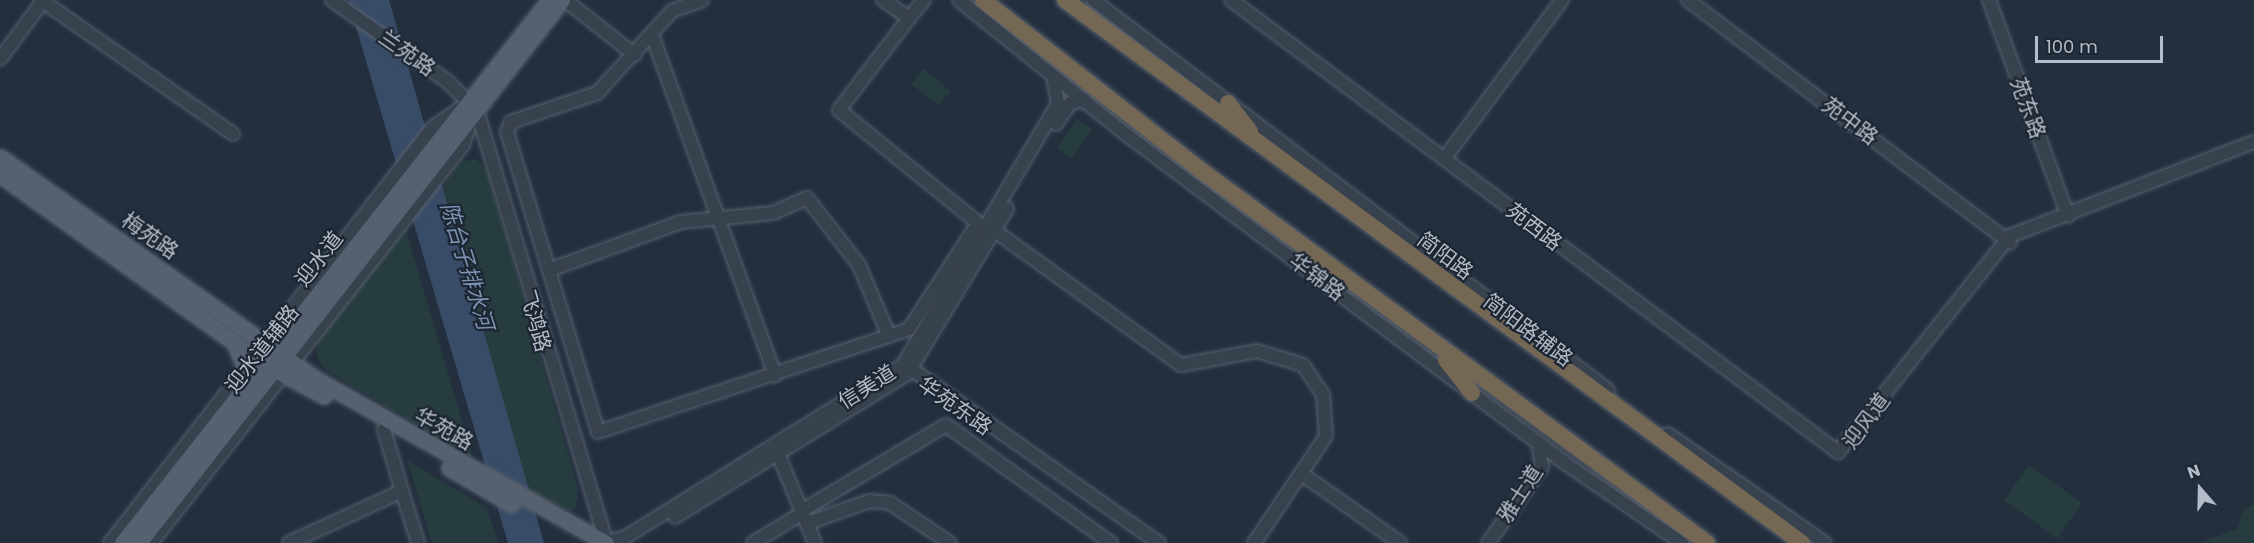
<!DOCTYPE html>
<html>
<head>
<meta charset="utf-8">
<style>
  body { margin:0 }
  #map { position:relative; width:2254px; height:543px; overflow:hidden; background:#242f3e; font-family:Poppins,"Noto Sans SC",sans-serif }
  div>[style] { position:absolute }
  .green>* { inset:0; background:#263c3f }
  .water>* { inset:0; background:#394c67 }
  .roads { filter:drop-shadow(0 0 2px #565f6c) drop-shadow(0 0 2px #565f6c) }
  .minor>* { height:12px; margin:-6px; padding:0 6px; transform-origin:6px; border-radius:6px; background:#38414e }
  .major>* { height:15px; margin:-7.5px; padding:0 7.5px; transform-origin:7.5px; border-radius:7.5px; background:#56606e }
  .highway>* { height:16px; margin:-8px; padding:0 8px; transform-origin:8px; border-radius:8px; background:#746855 }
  span { translate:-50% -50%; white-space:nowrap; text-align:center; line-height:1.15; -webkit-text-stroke:4.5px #1d2633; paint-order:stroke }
  .street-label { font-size:21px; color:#b4bcc9 }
  .water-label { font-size:22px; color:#7c92b1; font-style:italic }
  .north { position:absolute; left:2170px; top:459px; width:60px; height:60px; -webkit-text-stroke:4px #1d2633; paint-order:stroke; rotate:340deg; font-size:16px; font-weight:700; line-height:24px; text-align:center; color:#b4bcc9 }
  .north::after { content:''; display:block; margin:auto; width:21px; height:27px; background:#b4bcc9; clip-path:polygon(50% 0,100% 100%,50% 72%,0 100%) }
  .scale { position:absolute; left:2035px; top:36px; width:128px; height:27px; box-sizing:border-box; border:3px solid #b4bcc9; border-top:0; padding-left:8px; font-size:18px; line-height:21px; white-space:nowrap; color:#b4bcc9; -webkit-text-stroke:4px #1d2633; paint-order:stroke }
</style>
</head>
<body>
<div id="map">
  <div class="green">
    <i style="clip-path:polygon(923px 69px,951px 91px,939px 105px,911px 84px)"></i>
    <i style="clip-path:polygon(1077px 119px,1092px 130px,1072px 158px,1057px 148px)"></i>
    <i style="clip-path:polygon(476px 159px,487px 170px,578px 489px,576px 508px,570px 511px,527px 491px,440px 192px,460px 162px)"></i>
    <i style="clip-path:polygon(405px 227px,473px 458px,325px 370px,317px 357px,318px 341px)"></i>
    <i style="clip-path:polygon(407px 460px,487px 508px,498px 543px,432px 543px)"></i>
    <i style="clip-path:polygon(2029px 465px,2082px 503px,2057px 538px,2004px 500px)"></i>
    <i style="clip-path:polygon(2254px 504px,2254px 543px,2199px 543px,2237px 529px,2243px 510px)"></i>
  </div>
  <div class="water">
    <i style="clip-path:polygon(348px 0,389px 0,544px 543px,508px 543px)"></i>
  </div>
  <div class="roads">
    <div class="minor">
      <i style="left:41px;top:0;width:234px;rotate:34.9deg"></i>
      <i style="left:332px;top:0;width:141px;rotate:35.2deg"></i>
      <i style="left:447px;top:81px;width:42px;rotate:45deg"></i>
      <i style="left:477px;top:111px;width:450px;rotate:73.3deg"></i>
      <i style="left:606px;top:542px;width:18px;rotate:-13deg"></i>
      <i style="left:624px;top:538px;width:328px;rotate:-31.8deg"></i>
      <i style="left:903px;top:365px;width:304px;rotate:-59.3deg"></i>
      <i style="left:1058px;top:104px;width:29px;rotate:-100deg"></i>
      <i style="left:565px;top:0;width:89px;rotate:38.2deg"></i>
      <i style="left:702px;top:0;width:32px;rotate:160deg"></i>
      <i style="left:672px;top:11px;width:111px;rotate:132.4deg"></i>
      <i style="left:597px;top:93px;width:91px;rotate:161.4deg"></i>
      <i style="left:511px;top:122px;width:11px;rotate:112deg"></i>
      <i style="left:507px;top:132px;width:313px;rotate:73.1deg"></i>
      <i style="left:598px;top:432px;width:328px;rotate:-18.3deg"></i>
      <i style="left:909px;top:329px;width:126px;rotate:-56.9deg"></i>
      <i style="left:978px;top:223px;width:179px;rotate:-140.9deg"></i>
      <i style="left:839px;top:110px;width:116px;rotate:-52.7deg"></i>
      <i style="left:909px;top:18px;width:32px;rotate:-145deg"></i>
      <i style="left:959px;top:0;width:216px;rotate:38.8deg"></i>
      <i style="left:1127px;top:135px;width:547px;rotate:36.83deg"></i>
      <i style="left:1565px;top:463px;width:142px;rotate:34.4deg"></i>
      <i style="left:1093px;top:0;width:646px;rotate:37.14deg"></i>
      <i style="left:1231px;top:0;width:757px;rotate:36.67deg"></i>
      <i style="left:1688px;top:0;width:403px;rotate:37deg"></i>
      <i style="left:1989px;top:0;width:230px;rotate:69.9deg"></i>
      <i style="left:909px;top:18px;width:23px;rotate:-50deg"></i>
      <i style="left:652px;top:35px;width:362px;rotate:70.1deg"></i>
      <i style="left:0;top:59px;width:72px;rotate:-53.4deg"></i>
      <i style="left:1056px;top:124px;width:25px;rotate:-56deg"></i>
      <i style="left:1070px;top:103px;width:15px;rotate:-11deg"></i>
      <i style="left:1444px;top:159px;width:198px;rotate:-53.4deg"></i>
      <i style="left:995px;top:231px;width:229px;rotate:35.8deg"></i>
      <i style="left:1181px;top:365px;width:77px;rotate:-10.4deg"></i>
      <i style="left:1257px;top:351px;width:48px;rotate:16.9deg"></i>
      <i style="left:1303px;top:365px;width:36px;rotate:56deg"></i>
      <i style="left:1323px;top:395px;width:41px;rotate:85.8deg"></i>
      <i style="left:1326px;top:436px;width:129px;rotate:123.9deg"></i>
      <i style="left:549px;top:270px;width:140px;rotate:-20deg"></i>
      <i style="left:681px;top:222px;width:92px;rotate:-5.6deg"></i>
      <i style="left:773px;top:213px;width:37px;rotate:-24deg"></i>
      <i style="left:807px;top:198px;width:85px;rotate:52.2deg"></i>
      <i style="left:859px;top:265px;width:77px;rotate:67.1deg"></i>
      <i style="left:907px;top:366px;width:308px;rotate:35.1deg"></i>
      <i style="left:1668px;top:434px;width:191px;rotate:34.8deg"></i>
      <i style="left:776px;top:449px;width:102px;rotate:67.5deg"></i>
      <i style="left:1838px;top:452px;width:276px;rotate:-51.5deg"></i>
      <i style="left:2010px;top:236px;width:261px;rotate:-21.1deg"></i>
      <i style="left:1302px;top:474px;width:120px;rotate:35.1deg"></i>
      <i style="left:402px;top:491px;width:54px;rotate:72.9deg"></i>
      <i style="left:803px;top:510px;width:166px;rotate:-30.7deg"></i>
      <i style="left:946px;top:425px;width:203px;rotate:35.6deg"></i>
      <i style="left:675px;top:517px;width:274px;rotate:-31.7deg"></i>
      <i style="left:908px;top:373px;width:192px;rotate:-58.9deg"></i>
      <i style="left:808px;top:523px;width:65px;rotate:-19.8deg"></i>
      <i style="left:869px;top:501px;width:21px;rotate:5deg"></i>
      <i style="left:890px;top:503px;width:72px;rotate:33.7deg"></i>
      <i style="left:110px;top:543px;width:525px;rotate:-52.19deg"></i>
      <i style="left:432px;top:128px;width:39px;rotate:-35deg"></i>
      <i style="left:151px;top:543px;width:506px;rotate:-51.91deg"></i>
      <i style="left:463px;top:145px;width:28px;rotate:-72deg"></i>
      <i style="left:289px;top:543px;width:124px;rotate:-24.7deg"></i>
      <i style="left:402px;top:491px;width:64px;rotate:-106.4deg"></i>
      <i style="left:384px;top:430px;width:10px;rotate:-66deg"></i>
      <i style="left:753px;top:543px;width:60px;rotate:-31.3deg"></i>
      <i style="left:1488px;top:543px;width:93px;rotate:-54.6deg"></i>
      <i style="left:1542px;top:467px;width:24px;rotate:-99deg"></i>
    </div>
    <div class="major">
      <i style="left:0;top:157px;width:386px;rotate:35.1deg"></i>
      <i style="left:316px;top:379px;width:333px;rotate:29.5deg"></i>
      <i style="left:0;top:175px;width:325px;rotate:35.6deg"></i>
      <i style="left:264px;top:364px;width:68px;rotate:28.1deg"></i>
      <i style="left:235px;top:345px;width:23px;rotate:67deg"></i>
      <i style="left:244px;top:366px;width:25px;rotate:92deg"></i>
      <i style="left:449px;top:468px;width:72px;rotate:30.1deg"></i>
      <i style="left:122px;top:543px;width:691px;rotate:-51.82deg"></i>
      <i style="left:139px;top:543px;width:688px;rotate:-52.08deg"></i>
    </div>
    <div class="highway">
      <i style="left:983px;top:0;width:274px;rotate:38deg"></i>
      <i style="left:1199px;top:169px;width:631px;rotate:36.36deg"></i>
      <i style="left:1065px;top:0;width:915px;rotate:36.38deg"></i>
      <i style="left:1228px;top:103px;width:36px;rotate:52deg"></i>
      <i style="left:1446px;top:360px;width:42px;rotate:51.8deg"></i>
    </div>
  </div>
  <div class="street-label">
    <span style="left:407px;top:53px;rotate:35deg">兰苑路</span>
    <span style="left:2028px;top:108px;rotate:70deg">苑东路</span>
    <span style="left:1850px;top:121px;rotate:37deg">苑中路</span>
    <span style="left:1534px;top:227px;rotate:37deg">苑西路</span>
    <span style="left:150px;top:236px;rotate:35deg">梅苑路</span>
    <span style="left:1445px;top:256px;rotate:37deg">简阳路</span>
    <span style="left:319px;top:259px;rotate:-52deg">迎水道</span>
    <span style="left:1317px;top:277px;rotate:37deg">华锦路</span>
    <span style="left:535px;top:321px;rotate:74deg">飞鸿路</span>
    <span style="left:1528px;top:330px;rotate:37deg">简阳路辅路</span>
    <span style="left:262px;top:349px;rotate:-52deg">迎水道辅路</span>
    <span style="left:867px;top:387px;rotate:-32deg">信美道</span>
    <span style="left:955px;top:406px;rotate:35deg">华苑东路</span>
    <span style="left:1866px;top:421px;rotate:-53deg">迎风道</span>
    <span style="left:444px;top:429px;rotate:29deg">华苑路</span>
    <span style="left:1520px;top:494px;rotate:-57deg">雅士道</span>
  </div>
  <div class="water-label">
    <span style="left:467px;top:266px;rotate:73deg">陈台子排水河</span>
  </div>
  <div class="north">N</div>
  <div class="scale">100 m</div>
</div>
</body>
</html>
